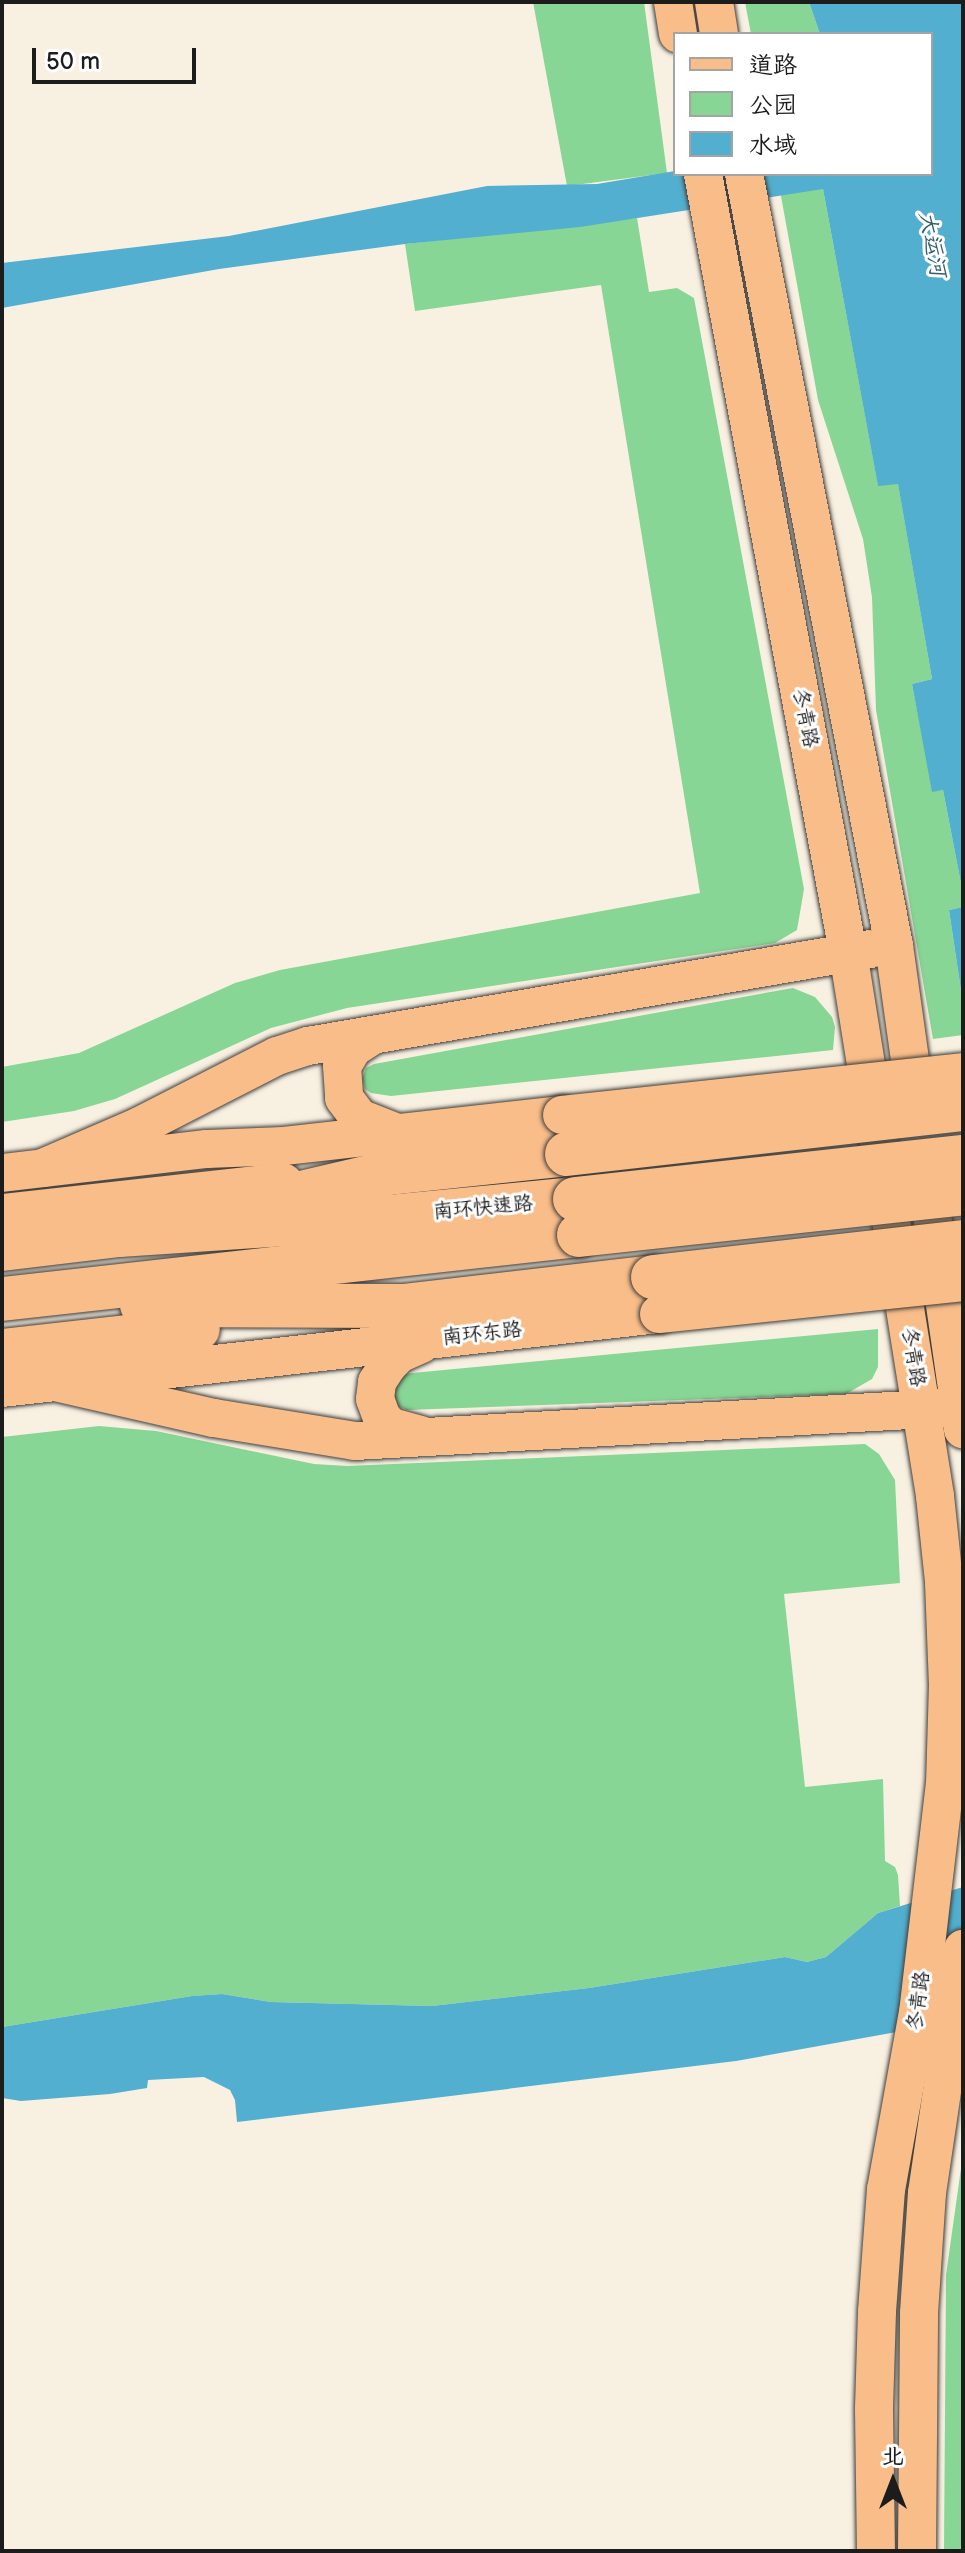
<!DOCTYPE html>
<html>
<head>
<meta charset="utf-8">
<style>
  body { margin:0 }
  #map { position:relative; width:965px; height:2553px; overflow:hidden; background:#f8f1e2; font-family:"Balsamiq Sans","LXGW WenKai TC",sans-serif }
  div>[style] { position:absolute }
  .green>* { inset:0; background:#87d695 }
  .water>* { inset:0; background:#52afd0 }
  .roads { filter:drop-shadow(0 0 2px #3d3c3a) drop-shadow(0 0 2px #3d3c3a) }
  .major>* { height:38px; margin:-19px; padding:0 19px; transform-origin:19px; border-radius:19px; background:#f8bd89 }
  .highway>* { height:44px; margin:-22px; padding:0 22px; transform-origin:22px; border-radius:22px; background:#f8bd89 }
  .bridges { filter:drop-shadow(0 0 2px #3d3c3a) drop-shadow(0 0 2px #3d3c3a) }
  .major-bridge>* { height:38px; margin:-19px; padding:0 19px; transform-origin:19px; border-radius:19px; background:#f8bd89 }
  .highway-bridge>* { height:44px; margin:-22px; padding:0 22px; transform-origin:22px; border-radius:22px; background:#f8bd89 }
  span { translate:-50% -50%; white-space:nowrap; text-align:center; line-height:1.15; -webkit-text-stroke:6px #fff; paint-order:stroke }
  .street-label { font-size:20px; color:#1c1c1c }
  .water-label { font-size:22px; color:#345e6d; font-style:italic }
  .frame { position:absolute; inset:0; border:4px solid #1c1c1c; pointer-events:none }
  .legend { position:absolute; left:673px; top:32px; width:260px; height:144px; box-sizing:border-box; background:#fff; border:2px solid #a4a4a4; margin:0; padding:10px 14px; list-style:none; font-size:24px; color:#1c1c1c }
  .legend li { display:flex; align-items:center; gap:16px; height:40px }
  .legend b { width:40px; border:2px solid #a4a4a4 }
  .north { position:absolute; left:853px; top:2441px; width:80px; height:80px; -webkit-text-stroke:6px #fff; paint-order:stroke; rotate:0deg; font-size:22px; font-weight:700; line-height:32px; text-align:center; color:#1c1c1c }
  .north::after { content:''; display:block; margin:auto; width:28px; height:36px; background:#1c1c1c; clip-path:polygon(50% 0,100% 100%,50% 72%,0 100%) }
  .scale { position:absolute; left:32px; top:48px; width:164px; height:36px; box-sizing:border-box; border:4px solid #1c1c1c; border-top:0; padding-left:10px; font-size:24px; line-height:28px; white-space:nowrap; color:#1c1c1c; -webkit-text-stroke:6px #fff; paint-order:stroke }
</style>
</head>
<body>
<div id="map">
  <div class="green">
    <i style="clip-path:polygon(533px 2px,644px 2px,667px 173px,567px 186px)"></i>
    <i style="clip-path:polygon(745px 2px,809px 2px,820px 34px,751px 34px)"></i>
    <i style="clip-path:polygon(777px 174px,823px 189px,878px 485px,898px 483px,932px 679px,912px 684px,933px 791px,943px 790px,963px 894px,963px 907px,949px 910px,963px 1004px,963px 1035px,933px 1039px,876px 710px,872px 597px,863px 539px,818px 400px)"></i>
    <i style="clip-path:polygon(637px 218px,649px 292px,677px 288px,694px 298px,804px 889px,797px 930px,775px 943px,347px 1008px,271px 1028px,115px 1099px,74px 1111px,2px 1122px,2px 1067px,79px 1053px,235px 983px,280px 970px,700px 893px,601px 285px,415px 311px,405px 244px)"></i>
    <i style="clip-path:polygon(793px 988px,815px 997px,832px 1017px,835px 1027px,833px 1050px,391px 1096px,371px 1093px,365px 1089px,362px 1079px,366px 1068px,374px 1064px)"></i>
    <i style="clip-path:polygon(878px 1329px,878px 1367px,872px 1379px,846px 1394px,407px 1410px,395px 1405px,391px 1398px,399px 1375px,412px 1373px)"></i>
    <i style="clip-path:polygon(99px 1426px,156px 1431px,314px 1464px,348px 1466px,865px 1444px,879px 1454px,895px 1480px,900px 1583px,784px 1594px,805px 1787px,883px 1779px,885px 1861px,895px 1867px,898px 1875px,900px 1906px,878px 1913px,826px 1957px,807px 1962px,785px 1957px,589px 1988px,432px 2006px,271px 2002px,222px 1994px,192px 1996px,2px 2027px,2px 1437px)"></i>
    <i style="clip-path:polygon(963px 2154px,963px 2551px,944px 2551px,946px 2275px)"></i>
  </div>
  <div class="water">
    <i style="clip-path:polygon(809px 2px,963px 2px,963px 894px,943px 790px,932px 792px,912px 684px,932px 679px,898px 484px,878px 486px,823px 189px,580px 227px,405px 244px,219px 269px,2px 308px,2px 263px,229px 236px,487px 186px,597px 184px,675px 171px,931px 174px,931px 34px,820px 34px)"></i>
    <i style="clip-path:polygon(963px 907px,963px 1004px,949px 910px)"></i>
    <i style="clip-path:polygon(963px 1887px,963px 2020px,736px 2061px,237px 2122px,235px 2100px,230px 2090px,204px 2077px,148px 2080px,147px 2088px,110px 2094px,21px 2101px,2px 2098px,2px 2027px,192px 1996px,222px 1994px,271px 2002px,432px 2006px,589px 1988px,785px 1957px,807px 1962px,826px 1957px,878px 1913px)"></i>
  </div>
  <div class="roads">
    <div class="major">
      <i style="left:673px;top:2px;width:32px;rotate:81deg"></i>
      <i style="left:714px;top:2px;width:32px;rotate:81deg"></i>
      <i style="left:703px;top:174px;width:791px;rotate:79.44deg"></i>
      <i style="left:848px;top:952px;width:551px;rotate:80.91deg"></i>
      <i style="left:935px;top:1496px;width:86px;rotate:84deg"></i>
      <i style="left:944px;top:1582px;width:102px;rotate:87.8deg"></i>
      <i style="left:948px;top:1684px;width:99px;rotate:91.7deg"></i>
      <i style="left:945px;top:1783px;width:231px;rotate:96.7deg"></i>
      <i style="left:918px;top:2012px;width:180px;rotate:100.2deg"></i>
      <i style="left:886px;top:2189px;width:123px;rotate:94.2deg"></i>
      <i style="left:877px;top:2312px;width:98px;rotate:91.8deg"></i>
      <i style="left:874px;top:2410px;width:141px;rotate:89.2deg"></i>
      <i style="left:744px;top:174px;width:786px;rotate:79deg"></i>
      <i style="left:894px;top:946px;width:165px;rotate:82deg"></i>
      <i style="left:373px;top:1035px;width:24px;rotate:147deg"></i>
      <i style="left:353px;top:1048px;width:21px;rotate:121deg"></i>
      <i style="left:342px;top:1066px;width:32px;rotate:86deg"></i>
      <i style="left:344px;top:1098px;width:25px;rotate:53deg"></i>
      <i style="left:359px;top:1118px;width:41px;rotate:21.5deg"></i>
      <i style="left:925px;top:1166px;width:266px;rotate:81.8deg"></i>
      <i style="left:43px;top:1168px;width:106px;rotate:-23.4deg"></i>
      <i style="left:140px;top:1126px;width:154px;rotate:-27.1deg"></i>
      <i style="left:277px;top:1056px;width:33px;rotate:-18deg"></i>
      <i style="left:308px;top:1046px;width:571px;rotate:-9.78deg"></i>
      <i style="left:2px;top:1173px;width:206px;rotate:-6.7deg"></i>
      <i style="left:207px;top:1149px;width:77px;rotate:-2.2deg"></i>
      <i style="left:284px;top:1146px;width:280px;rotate:-6.4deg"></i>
      <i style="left:55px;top:1382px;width:163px;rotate:12.8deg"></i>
      <i style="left:214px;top:1418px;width:143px;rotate:9.3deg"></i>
      <i style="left:355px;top:1441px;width:591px;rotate:-3.2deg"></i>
      <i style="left:2px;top:1388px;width:661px;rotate:-6.43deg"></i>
      <i style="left:421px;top:1435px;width:31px;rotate:-165deg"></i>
      <i style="left:391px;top:1427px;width:13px;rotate:-135deg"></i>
      <i style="left:382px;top:1418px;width:20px;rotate:-110deg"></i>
      <i style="left:375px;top:1399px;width:17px;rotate:-83deg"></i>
      <i style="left:377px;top:1382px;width:20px;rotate:-57deg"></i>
      <i style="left:388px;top:1365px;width:16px;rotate:-45deg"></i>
      <i style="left:399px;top:1354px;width:24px;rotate:-24deg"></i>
      <i style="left:917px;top:2551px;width:238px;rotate:-89.5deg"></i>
      <i style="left:919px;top:2313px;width:120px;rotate:-86.2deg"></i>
      <i style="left:927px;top:2193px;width:247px;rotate:-81.6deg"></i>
    </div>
    <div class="highway">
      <i style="left:250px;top:1205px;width:141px;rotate:-13.1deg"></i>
      <i style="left:387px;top:1173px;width:181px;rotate:-6deg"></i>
      <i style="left:2px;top:1216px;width:282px;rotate:-6.3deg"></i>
      <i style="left:2px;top:1249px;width:118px;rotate:-6.8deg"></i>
      <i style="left:119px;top:1235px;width:272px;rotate:-3.8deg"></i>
      <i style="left:390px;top:1217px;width:186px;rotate:-5.6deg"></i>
      <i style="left:2px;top:1299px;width:581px;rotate:-6.33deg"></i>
      <i style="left:142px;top:1305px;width:261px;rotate:0.2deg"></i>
      <i style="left:403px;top:1306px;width:252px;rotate:-6.6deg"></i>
      <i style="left:2px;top:1351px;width:197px;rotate:-6.4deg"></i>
    </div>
  </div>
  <div class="bridges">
    <div class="major-bridge">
      <i style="left:562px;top:1115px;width:403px;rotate:-6.1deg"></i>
      <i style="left:659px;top:1314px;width:306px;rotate:-6deg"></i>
    </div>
    <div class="highway-bridge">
      <i style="left:567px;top:1154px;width:399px;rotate:-6.5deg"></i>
      <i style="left:575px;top:1199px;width:390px;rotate:-6.2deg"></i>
      <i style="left:579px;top:1235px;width:386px;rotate:-6.2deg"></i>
      <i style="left:653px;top:1277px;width:312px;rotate:-6.4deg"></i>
    </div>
  </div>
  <div class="street-label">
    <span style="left:805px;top:718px;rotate:79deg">冬青路</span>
    <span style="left:483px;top:1208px;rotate:-5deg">南环快速路</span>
    <span style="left:482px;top:1334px;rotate:-6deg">南环东路</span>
    <span style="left:913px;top:1357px;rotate:81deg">冬青路</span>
    <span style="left:919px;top:2001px;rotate:-82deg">冬青路</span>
  </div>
  <div class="water-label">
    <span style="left:932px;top:244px;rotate:79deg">大运河</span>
  </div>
  <div class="frame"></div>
  <ul class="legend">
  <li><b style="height:10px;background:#f8bd89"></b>道路</li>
  <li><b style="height:22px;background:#87d695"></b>公园</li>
  <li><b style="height:22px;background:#52afd0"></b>水域</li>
  </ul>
  <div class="north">北</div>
  <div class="scale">50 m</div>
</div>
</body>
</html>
